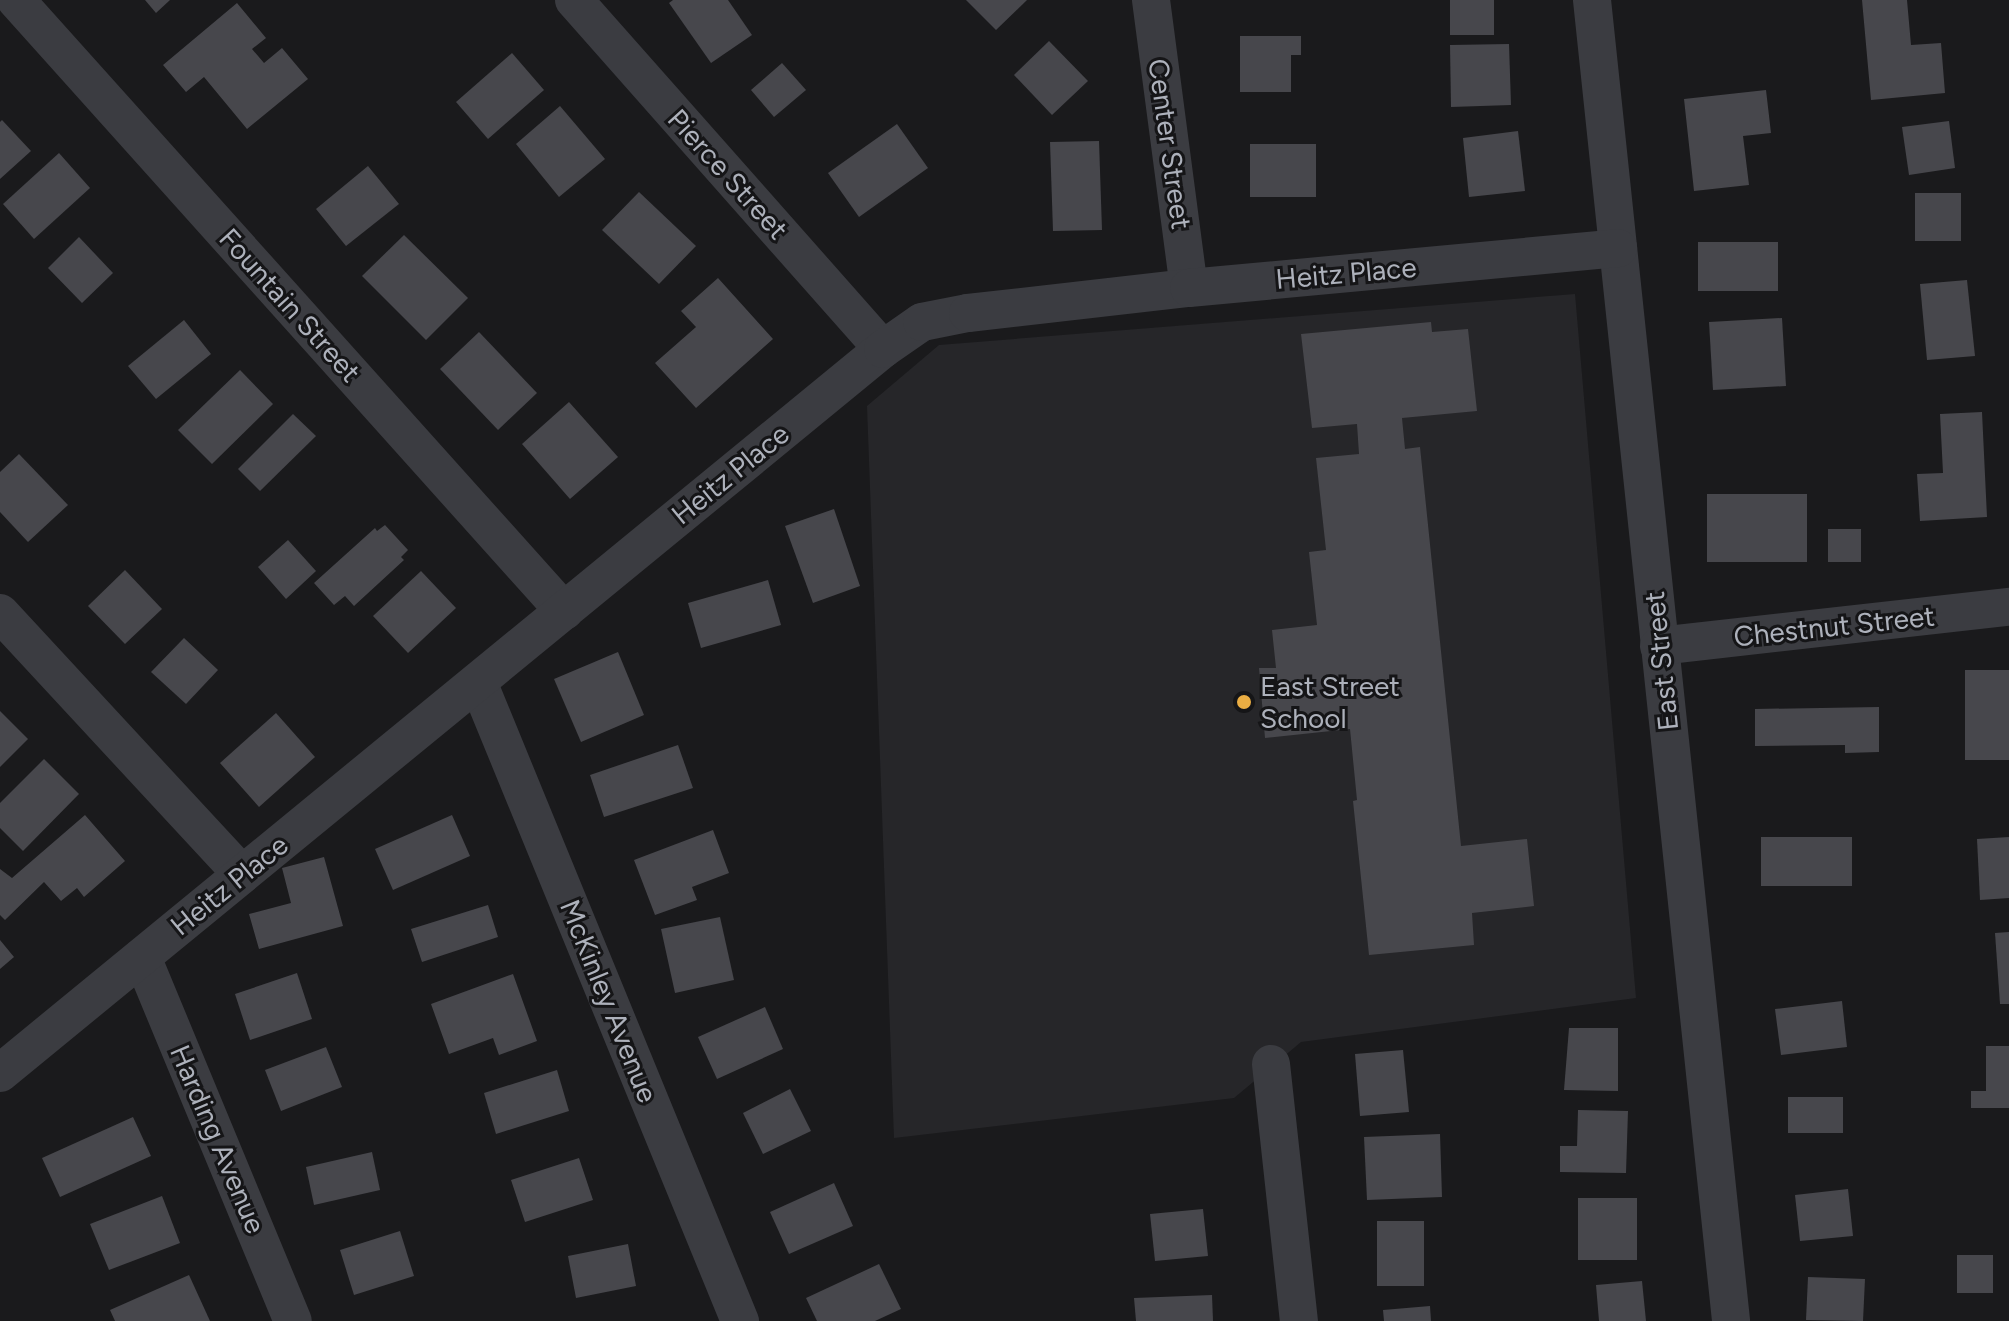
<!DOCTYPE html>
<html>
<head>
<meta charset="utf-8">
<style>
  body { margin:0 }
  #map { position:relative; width:2009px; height:1321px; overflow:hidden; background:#1a1a1c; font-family:Figtree,sans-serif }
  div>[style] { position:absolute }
  .built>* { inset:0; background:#262629 }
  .building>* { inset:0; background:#47474c }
  .minor>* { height:38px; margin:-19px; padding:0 19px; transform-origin:19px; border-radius:19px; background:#3b3c41 }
  .dots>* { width:22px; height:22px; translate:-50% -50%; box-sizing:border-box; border:4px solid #151517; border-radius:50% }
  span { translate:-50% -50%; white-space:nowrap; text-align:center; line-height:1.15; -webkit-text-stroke:6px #151517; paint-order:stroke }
  .street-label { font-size:28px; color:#adb1bb }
  .poi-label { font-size:28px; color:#adb1bb }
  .left { translate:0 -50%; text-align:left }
</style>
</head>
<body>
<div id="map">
  <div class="built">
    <i style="clip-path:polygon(1575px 294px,1636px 998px,1301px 1042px,1234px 1098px,894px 1138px,867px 406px,939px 345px)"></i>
  </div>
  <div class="building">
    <i style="clip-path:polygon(145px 0,170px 0,156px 13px)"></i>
    <i style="clip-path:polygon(673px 0,728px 0,752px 35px,711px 63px,669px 3px)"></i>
    <i style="clip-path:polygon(966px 0,1027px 0,996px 30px)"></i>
    <i style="clip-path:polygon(1450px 0,1494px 0,1494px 35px,1450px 35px)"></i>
    <i style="clip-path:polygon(1862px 0,1907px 0,1911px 45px,1941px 43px,1945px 93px,1871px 100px)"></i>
    <i style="clip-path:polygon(237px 3px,266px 38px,252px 49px,264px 63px,282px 48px,308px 79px,247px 129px,204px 77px,186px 92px,163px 65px)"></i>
    <i style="clip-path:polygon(1240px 36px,1301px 36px,1301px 55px,1291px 55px,1291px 92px,1240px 92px)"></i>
    <i style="clip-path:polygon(1049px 41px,1088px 81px,1052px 115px,1014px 75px)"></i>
    <i style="clip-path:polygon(1509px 44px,1511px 105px,1451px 107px,1450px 45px)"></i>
    <i style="clip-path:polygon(512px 53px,544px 90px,488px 139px,456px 102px)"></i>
    <i style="clip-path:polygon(782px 63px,806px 90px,774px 117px,751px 90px)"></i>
    <i style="clip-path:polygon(1766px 90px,1771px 133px,1743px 136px,1749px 185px,1694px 191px,1684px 99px)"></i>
    <i style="clip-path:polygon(560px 106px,605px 159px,559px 197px,516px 144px)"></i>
    <i style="clip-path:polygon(2px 120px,31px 151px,0 179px,0 122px)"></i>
    <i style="clip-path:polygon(1949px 121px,1955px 168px,1909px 175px,1902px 127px)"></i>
    <i style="clip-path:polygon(897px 124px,928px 168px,859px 217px,828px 173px)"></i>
    <i style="clip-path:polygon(1518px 131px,1525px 191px,1469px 197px,1463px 138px)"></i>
    <i style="clip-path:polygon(1099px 141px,1102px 230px,1053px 231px,1050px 142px)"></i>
    <i style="clip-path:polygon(1250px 144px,1316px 144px,1316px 197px,1250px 197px)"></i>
    <i style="clip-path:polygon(59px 153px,90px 188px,34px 239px,3px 204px)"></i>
    <i style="clip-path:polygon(368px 166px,399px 204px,346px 246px,316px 209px)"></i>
    <i style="clip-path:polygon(639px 192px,696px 246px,659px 284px,602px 230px)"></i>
    <i style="clip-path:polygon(1915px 193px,1961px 193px,1961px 241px,1915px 241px)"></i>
    <i style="clip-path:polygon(404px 235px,468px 298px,426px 340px,362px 276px)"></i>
    <i style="clip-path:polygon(79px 237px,113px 273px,82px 303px,48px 268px)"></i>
    <i style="clip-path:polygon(1698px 242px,1778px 242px,1778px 291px,1698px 291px)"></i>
    <i style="clip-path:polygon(718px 278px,773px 339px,696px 408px,655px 363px,696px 327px,681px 311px)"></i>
    <i style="clip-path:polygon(1967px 280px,1975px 356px,1927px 360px,1920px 284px)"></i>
    <i style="clip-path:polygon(1782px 318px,1786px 386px,1713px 390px,1709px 322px)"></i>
    <i style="clip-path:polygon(184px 320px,211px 354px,156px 399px,128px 366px)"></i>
    <i style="clip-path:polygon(1431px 322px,1432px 332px,1468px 329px,1477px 411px,1402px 418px,1405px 449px,1420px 447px,1461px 846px,1527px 839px,1534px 906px,1472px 913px,1474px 945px,1369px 955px,1353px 801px,1357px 800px,1350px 729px,1265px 738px,1259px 668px,1276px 668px,1272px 630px,1317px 625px,1309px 552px,1326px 550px,1316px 458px,1359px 454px,1357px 424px,1312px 428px,1301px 334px)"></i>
    <i style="clip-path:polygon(479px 332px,537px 393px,498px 430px,440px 369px)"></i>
    <i style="clip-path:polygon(240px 370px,273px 404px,212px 464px,178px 430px)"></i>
    <i style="clip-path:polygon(569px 402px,618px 457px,570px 499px,522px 444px)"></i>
    <i style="clip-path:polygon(1982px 412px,1987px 517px,1920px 521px,1917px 474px,1943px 473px,1940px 414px)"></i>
    <i style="clip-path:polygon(293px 414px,316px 436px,260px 491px,238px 469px)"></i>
    <i style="clip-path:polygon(19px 454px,68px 505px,28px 542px,0 512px,0 472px)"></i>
    <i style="clip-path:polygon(1707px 494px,1807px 494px,1807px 562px,1707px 562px)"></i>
    <i style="clip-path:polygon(834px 509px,860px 586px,813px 603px,785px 526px)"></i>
    <i style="clip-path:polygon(385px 525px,408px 550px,401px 557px,404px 560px,354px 606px,345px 596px,334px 605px,314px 583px,375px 528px,377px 531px)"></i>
    <i style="clip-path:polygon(1828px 529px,1861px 529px,1861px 562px,1828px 562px)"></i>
    <i style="clip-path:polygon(288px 540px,316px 571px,286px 599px,258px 567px)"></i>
    <i style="clip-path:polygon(125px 570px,162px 609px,125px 644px,88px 606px)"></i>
    <i style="clip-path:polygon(421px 571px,456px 608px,408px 653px,373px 616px)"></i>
    <i style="clip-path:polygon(768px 580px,781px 625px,701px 648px,688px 603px)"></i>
    <i style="clip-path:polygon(184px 638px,218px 670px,186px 704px,151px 672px)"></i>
    <i style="clip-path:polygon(618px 652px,644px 715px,581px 742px,554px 679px)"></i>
    <i style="clip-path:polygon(1965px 670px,2009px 670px,2009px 760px,1965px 760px)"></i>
    <i style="clip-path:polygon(1879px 707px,1879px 752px,1845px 753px,1845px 745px,1755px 746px,1755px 709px)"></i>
    <i style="clip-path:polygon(0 711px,28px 739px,0 767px)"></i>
    <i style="clip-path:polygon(276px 713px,315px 757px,259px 807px,220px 763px)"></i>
    <i style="clip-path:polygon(678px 745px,693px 788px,604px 817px,590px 775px)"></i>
    <i style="clip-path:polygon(44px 759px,79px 794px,23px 851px,0 828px,0 803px)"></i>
    <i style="clip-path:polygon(85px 815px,125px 861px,84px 897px,77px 888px,61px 901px,44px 882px,5px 920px,0 915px,0 869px,12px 878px)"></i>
    <i style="clip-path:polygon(452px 815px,470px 856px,393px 890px,375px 849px)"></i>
    <i style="clip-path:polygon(713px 830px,729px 873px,692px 887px,697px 900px,655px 915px,634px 860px)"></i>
    <i style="clip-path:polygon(1761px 837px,1852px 837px,1852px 886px,1761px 886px)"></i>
    <i style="clip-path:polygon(2009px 837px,2009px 898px,1980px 900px,1977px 839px)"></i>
    <i style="clip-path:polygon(324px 857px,343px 926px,259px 949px,249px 914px,291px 903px,282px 868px)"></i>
    <i style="clip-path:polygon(488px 905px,498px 937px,422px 962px,411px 929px)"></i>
    <i style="clip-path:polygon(720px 917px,734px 980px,675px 993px,661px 929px)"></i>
    <i style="clip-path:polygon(2009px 932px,2009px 1004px,2000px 1004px,1995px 933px)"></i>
    <i style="clip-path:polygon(0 940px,14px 957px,0 969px)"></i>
    <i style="clip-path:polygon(297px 973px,312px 1019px,250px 1040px,235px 994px)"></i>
    <i style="clip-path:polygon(513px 974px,537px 1041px,499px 1055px,493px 1038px,449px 1054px,431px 1004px)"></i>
    <i style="clip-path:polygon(1842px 1001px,1847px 1047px,1781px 1055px,1775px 1009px)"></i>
    <i style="clip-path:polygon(765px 1007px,783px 1049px,717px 1079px,698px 1037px)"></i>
    <i style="clip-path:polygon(1569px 1028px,1618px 1028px,1618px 1091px,1564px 1090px)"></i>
    <i style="clip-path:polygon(1986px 1046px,2009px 1046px,2009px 1108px,1971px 1108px,1971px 1091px,1986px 1091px)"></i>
    <i style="clip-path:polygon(326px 1047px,342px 1087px,281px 1111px,265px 1070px)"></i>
    <i style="clip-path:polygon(1403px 1050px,1409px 1112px,1360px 1116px,1355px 1054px)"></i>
    <i style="clip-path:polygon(557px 1070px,569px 1111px,496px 1134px,484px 1093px)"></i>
    <i style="clip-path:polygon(790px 1089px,811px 1131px,763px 1154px,743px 1113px)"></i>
    <i style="clip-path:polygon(1788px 1097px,1843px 1097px,1843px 1133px,1788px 1133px)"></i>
    <i style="clip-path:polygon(1578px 1110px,1628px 1111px,1626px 1173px,1560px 1172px,1560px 1146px,1577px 1146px)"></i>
    <i style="clip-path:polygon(133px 1117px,151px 1156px,60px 1197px,42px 1158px)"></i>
    <i style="clip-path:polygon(1440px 1134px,1442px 1197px,1367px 1200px,1364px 1137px)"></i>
    <i style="clip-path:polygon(372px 1152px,380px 1190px,314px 1205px,306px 1167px)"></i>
    <i style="clip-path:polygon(579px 1158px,593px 1200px,525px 1222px,511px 1180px)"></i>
    <i style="clip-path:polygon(834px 1183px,853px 1226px,789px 1254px,770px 1212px)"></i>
    <i style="clip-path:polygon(1848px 1189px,1853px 1236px,1800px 1241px,1795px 1195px)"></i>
    <i style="clip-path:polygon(162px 1196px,180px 1243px,109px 1270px,90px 1224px)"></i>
    <i style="clip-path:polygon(1578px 1198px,1637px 1198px,1637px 1260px,1578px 1260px)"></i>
    <i style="clip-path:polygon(1203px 1209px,1208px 1256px,1155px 1261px,1150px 1214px)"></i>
    <i style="clip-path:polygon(1377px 1221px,1424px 1221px,1424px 1286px,1377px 1286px)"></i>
    <i style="clip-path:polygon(400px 1231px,414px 1276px,354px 1295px,340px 1250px)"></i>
    <i style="clip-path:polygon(628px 1244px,636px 1286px,576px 1298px,568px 1256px)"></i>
    <i style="clip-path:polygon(1957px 1255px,1993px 1255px,1993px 1293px,1957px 1293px)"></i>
    <i style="clip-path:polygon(879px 1264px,901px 1309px,875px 1321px,817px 1321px,806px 1298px)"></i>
    <i style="clip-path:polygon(189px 1275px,210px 1321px,115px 1321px,110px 1310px)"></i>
    <i style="clip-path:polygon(1808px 1277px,1865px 1279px,1863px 1321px,1806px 1320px)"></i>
    <i style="clip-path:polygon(1642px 1281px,1646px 1321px,1599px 1321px,1596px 1285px)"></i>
    <i style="clip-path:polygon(1212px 1295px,1213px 1321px,1136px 1321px,1134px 1298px)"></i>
    <i style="clip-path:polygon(1430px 1306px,1431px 1321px,1384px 1321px,1383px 1310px)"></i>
  </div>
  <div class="minor">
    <i style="left:16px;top:0;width:821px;rotate:48.11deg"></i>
    <i style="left:574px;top:0;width:466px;rotate:48.5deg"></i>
    <i style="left:1151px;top:0;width:290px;rotate:82.5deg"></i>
    <i style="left:1592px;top:0;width:1328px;rotate:83.99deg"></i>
    <i style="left:0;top:613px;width:356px;rotate:47.2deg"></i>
    <i style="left:1659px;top:646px;width:352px;rotate:-6.4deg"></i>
    <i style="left:478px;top:682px;width:691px;rotate:67.71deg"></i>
    <i style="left:142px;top:957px;width:394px;rotate:67.5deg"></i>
    <i style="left:1271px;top:1064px;width:259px;rotate:83.8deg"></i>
    <i style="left:0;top:1073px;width:1142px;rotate:-39.35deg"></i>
    <i style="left:883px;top:349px;width:47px;rotate:-34.7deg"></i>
    <i style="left:922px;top:322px;width:47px;rotate:-11.1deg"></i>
    <i style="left:968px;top:313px;width:222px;rotate:-6.5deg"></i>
    <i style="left:1189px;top:288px;width:431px;rotate:-5.3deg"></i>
  </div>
  <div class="dots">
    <i style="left:1244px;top:702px;background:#eaad43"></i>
  </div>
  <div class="street-label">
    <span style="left:1170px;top:144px;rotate:82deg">Center Street</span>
    <span style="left:728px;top:174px;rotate:48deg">Pierce Street</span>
    <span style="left:1346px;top:273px;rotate:-5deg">Heitz Place</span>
    <span style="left:290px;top:305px;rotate:48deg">Fountain Street</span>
    <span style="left:730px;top:474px;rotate:-39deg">Heitz Place</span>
    <span style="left:1834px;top:626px;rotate:-6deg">Chestnut Street</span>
    <span style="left:1661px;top:661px;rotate:-96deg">East Street</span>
    <span style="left:229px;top:885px;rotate:-39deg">Heitz Place</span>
    <span style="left:609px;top:1001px;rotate:68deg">McKinley Avenue</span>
    <span style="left:218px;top:1139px;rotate:67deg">Harding Avenue</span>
  </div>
  <div class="poi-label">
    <span class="left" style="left:1260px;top:702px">East Street<br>School</span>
  </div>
</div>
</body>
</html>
